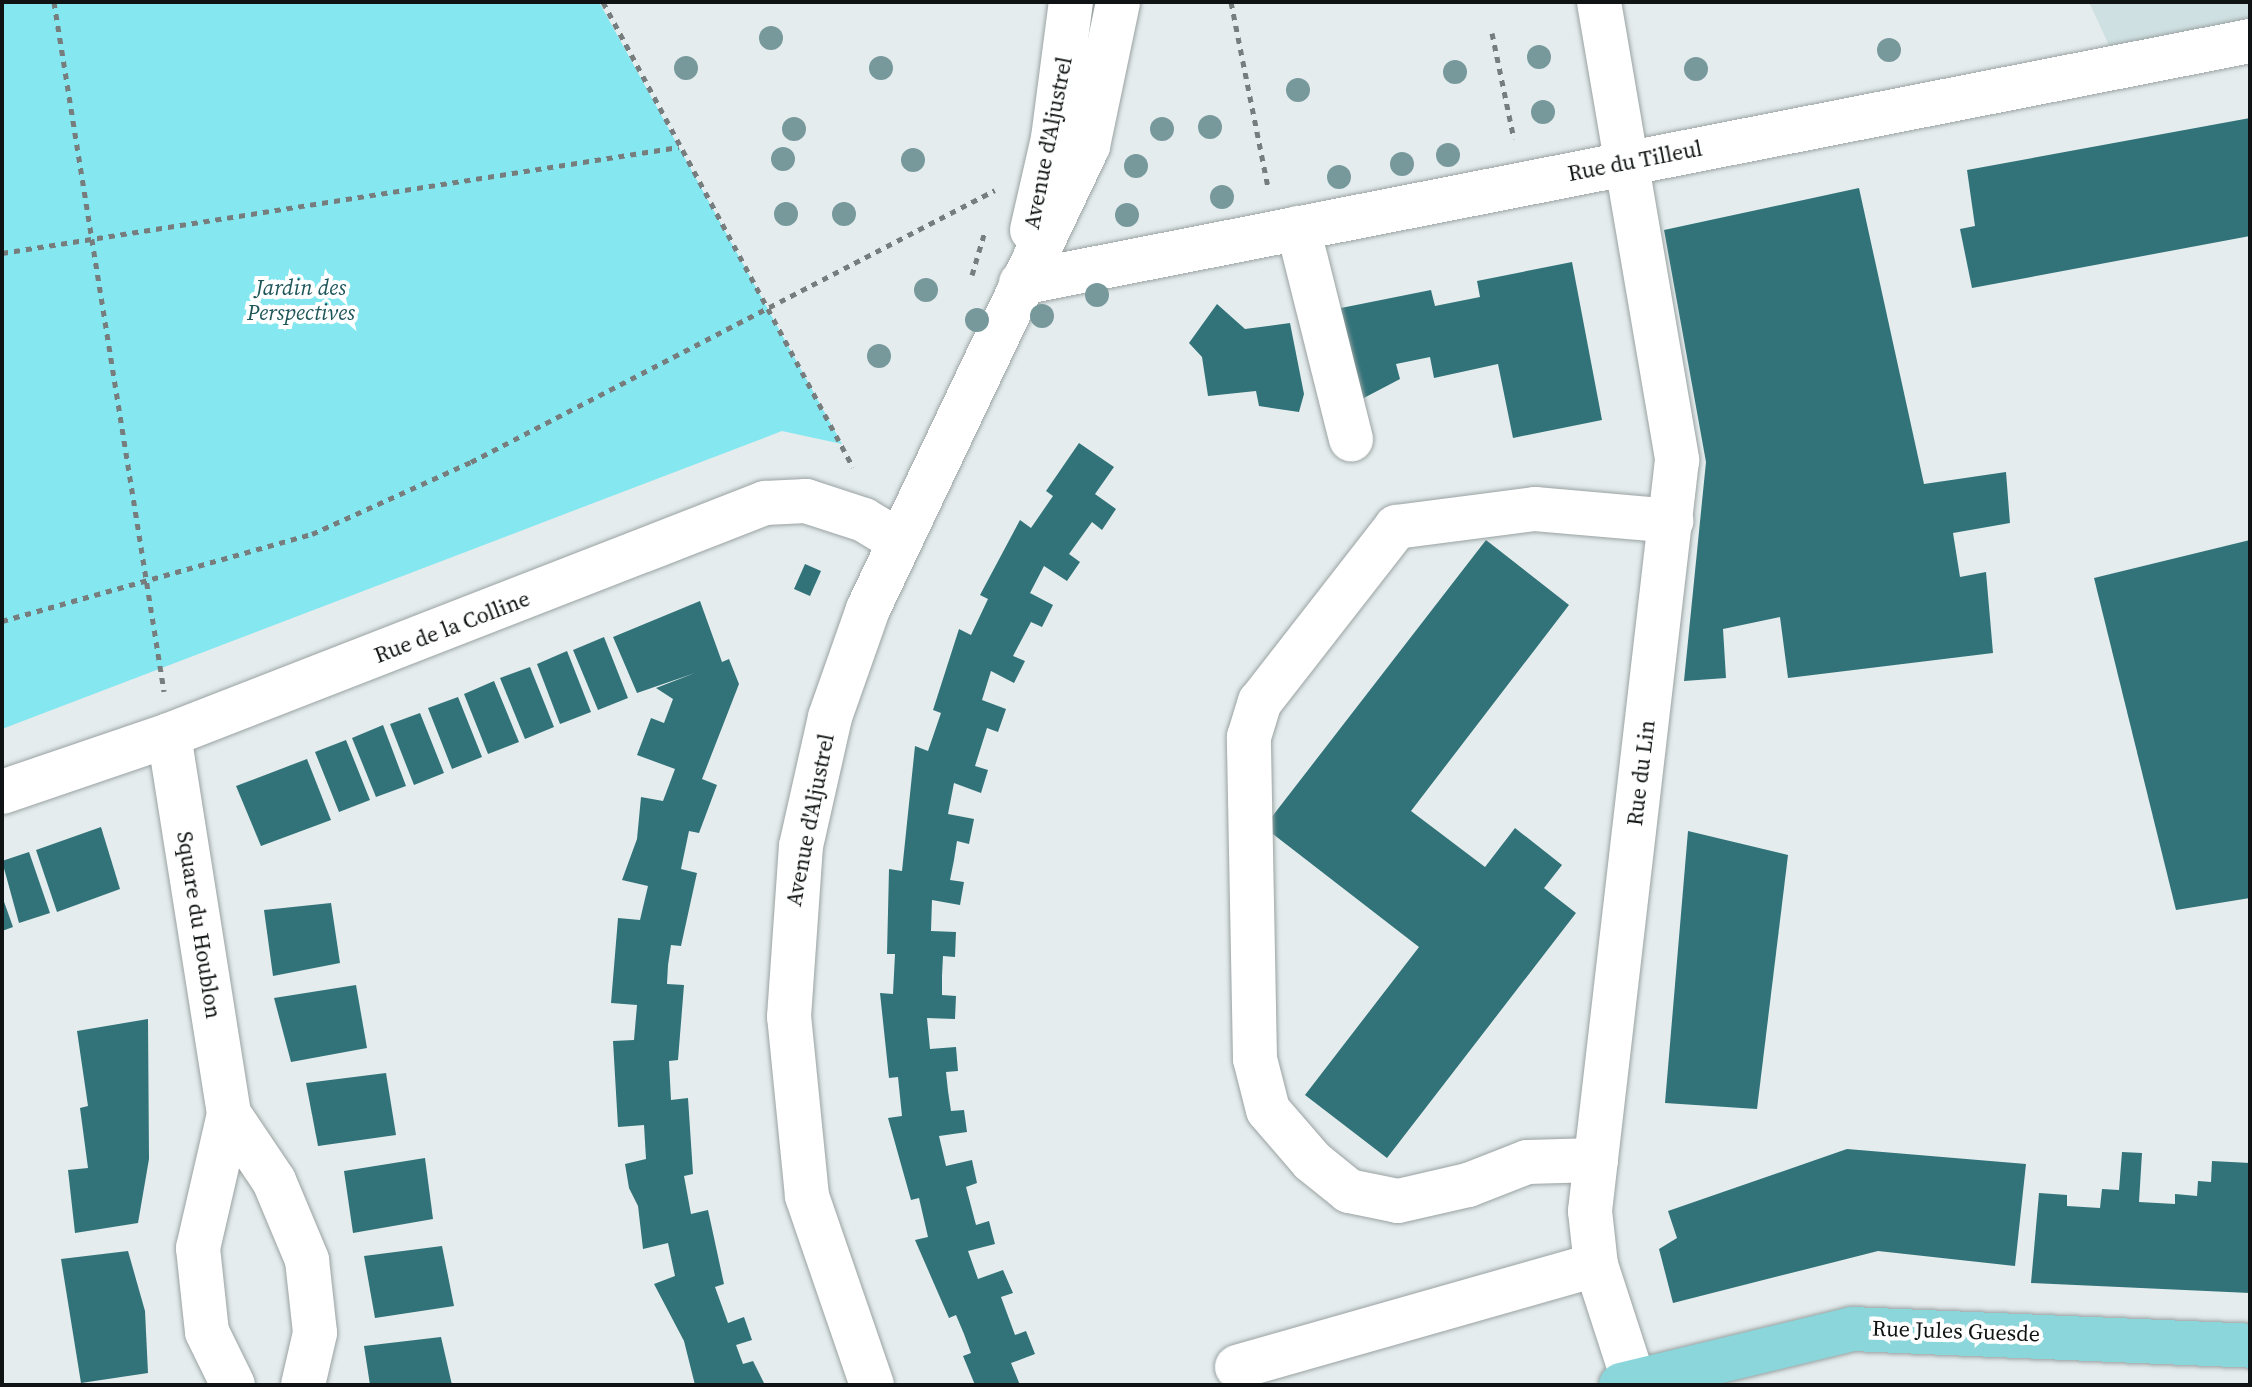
<!DOCTYPE html>
<html>
<head>
<meta charset="utf-8">
<style>
  body { margin:0 }
  #map { position:relative; width:2252px; height:1387px; overflow:hidden; background:#e4eced; font-family:"Source Serif 4",serif }
  div>[style] { position:absolute }
  .built>* { inset:0; background:#cfe0e2 }
  .green>* { inset:0; background:#85e7f0 }
  .building>* { inset:0; background:#317379 }
  .path>* { height:5px; margin-top:-2.5px; transform-origin:0; background:repeating-linear-gradient(90deg,#777c7d 0 6px,transparent 0 12px) }
  .roads { filter:drop-shadow(0 0 2px #9aa2a2) drop-shadow(0 0 2px #9aa2a2) }
  .minor>* { height:44px; margin:-22px; padding:0 22px; transform-origin:22px; border-radius:22px; background:#fff }
  .major>* { height:44px; margin:-22px; padding:0 22px; transform-origin:22px; border-radius:22px; background:#8bd6db }
  .trees>* { width:24px; height:24px; margin:-12px; border-radius:50%; background:#77999c }
  span { translate:-50% -50%; white-space:nowrap; text-align:center; line-height:1.15; -webkit-text-stroke:8px #fff; paint-order:stroke }
  .street-label { font-size:22px; color:#101313 }
  .park-label { font-size:22px; color:#1e5559; font-style:italic }
  .frame { position:absolute; inset:0; border:4px solid #101313; pointer-events:none }
</style>
</head>
<body>
<div id="map">
  <div class="built">
    <i style="clip-path:polygon(2089px 2px,2250px 2px,2250px 26px,2112px 52px)"></i>
  </div>
  <div class="green">
    <i style="clip-path:polygon(2px 2px,599px 2px,842px 444px,782px 431px,2px 729px)"></i>
  </div>
  <div class="building">
    <i style="clip-path:polygon(2250px 118px,2250px 236px,1972px 288px,1960px 229px,1975px 226px,1967px 170px)"></i>
    <i style="clip-path:polygon(1859px 188px,1924px 484px,2006px 472px,2010px 523px,1953px 533px,1960px 577px,1986px 572px,1993px 653px,1788px 678px,1780px 617px,1723px 629px,1726px 678px,1684px 681px,1706px 462px,1664px 230px)"></i>
    <i style="clip-path:polygon(1572px 262px,1602px 420px,1513px 438px,1498px 364px,1434px 378px,1430px 357px,1396px 364px,1400px 379px,1360px 400px,1336px 309px,1431px 290px,1435px 306px,1480px 297px,1477px 281px)"></i>
    <i style="clip-path:polygon(1217px 304px,1245px 329px,1290px 323px,1304px 394px,1299px 412px,1259px 406px,1256px 391px,1208px 396px,1202px 357px,1189px 343px)"></i>
    <i style="clip-path:polygon(1079px 443px,1114px 467px,1095px 494px,1116px 509px,1102px 530px,1092px 522px,1069px 554px,1080px 562px,1067px 581px,1044px 566px,1030px 593px,1053px 605px,1042px 627px,1031px 622px,1013px 656px,1025px 661px,1014px 683px,991px 671px,982px 700px,1006px 709px,998px 732px,987px 728px,975px 766px,988px 770px,981px 793px,954px 783px,948px 814px,974px 819px,969px 844px,957px 841px,954px 860px,950px 880px,964px 882px,960px 905px,932px 900px,931px 931px,956px 932px,955px 957px,943px 956px,942px 976px,942px 995px,956px 996px,955px 1019px,927px 1018px,930px 1049px,956px 1047px,958px 1071px,946px 1072px,948px 1091px,951px 1111px,964px 1110px,967px 1132px,939px 1136px,946px 1166px,972px 1160px,977px 1183px,966px 1187px,976px 1225px,989px 1221px,995px 1244px,968px 1251px,978px 1279px,1003px 1270px,1013px 1293px,1001px 1297px,1015px 1335px,1026px 1331px,1035px 1354px,1011px 1363px,1020px 1385px,975px 1385px,963px 1356px,971px 1353px,964px 1334px,956px 1315px,949px 1318px,915px 1240px,928px 1237px,919px 1198px,911px 1200px,888px 1118px,902px 1116px,898px 1077px,889px 1078px,880px 993px,893px 994px,895px 954px,887px 954px,889px 869px,902px 871px,915px 746px,928px 751px,941px 713px,933px 710px,959px 629px,971px 635px,988px 599px,980px 595px,1020px 520px,1031px 528px,1053px 496px,1046px 491px)"></i>
    <i style="clip-path:polygon(1486px 540px,1569px 605px,1411px 811px,1485px 867px,1515px 828px,1562px 865px,1544px 888px,1576px 913px,1387px 1158px,1305px 1095px,1419px 947px,1264px 827px)"></i>
    <i style="clip-path:polygon(2250px 540px,2250px 898px,2176px 910px,2094px 578px)"></i>
    <i style="clip-path:polygon(805px 564px,821px 571px,810px 596px,794px 589px)"></i>
    <i style="clip-path:polygon(700px 601px,722px 662px,729px 659px,739px 684px,702px 779px,717px 785px,699px 833px,689px 831px,681px 869px,697px 873px,681px 946px,671px 945px,668px 965px,667px 984px,684px 985px,678px 1060px,669px 1061px,671px 1100px,688px 1098px,693px 1174px,684px 1176px,691px 1214px,708px 1210px,724px 1284px,715px 1287px,728px 1323px,744px 1317px,752px 1340px,736px 1345px,743px 1364px,753px 1361px,765px 1385px,695px 1385px,684px 1341px,654px 1284px,675px 1276px,668px 1243px,643px 1249px,638px 1206px,629px 1188px,625px 1164px,646px 1159px,644px 1125px,618px 1127px,613px 1041px,634px 1040px,637px 1005px,611px 1003px,618px 918px,640px 920px,648px 886px,622px 880px,637px 839px,641px 797px,663px 801px,675px 769px,637px 755px,651px 718px,664px 723px,673px 699px,656px 688px,695px 673px,637px 693px,613px 637px)"></i>
    <i style="clip-path:polygon(604px 637px,628px 698px,598px 710px,573px 650px)"></i>
    <i style="clip-path:polygon(567px 651px,591px 712px,560px 724px,537px 664px)"></i>
    <i style="clip-path:polygon(530px 667px,554px 727px,525px 739px,500px 678px)"></i>
    <i style="clip-path:polygon(494px 681px,519px 742px,488px 754px,464px 694px)"></i>
    <i style="clip-path:polygon(458px 697px,482px 757px,452px 769px,428px 708px)"></i>
    <i style="clip-path:polygon(420px 713px,444px 773px,414px 785px,390px 724px)"></i>
    <i style="clip-path:polygon(383px 725px,406px 786px,376px 797px,352px 738px)"></i>
    <i style="clip-path:polygon(346px 740px,370px 800px,339px 812px,315px 752px)"></i>
    <i style="clip-path:polygon(307px 759px,331px 820px,261px 846px,236px 786px)"></i>
    <i style="clip-path:polygon(101px 827px,120px 889px,57px 912px,36px 850px)"></i>
    <i style="clip-path:polygon(1688px 831px,1788px 855px,1757px 1109px,1665px 1103px)"></i>
    <i style="clip-path:polygon(29px 852px,50px 913px,19px 923px,2px 861px)"></i>
    <i style="clip-path:polygon(2px 896px,13px 927px,2px 931px)"></i>
    <i style="clip-path:polygon(331px 903px,340px 963px,273px 976px,264px 910px)"></i>
    <i style="clip-path:polygon(356px 985px,367px 1048px,291px 1062px,274px 998px)"></i>
    <i style="clip-path:polygon(148px 1019px,149px 1159px,138px 1223px,75px 1233px,68px 1170px,88px 1168px,80px 1108px,88px 1106px,77px 1031px)"></i>
    <i style="clip-path:polygon(386px 1073px,396px 1135px,318px 1146px,306px 1083px)"></i>
    <i style="clip-path:polygon(1847px 1149px,2026px 1164px,2015px 1266px,1878px 1251px,1673px 1303px,1659px 1249px,1677px 1238px,1668px 1211px)"></i>
    <i style="clip-path:polygon(2122px 1152px,2142px 1153px,2139px 1202px,2175px 1204px,2175px 1194px,2197px 1196px,2198px 1181px,2211px 1182px,2212px 1161px,2250px 1163px,2250px 1293px,2031px 1283px,2039px 1193px,2067px 1195px,2067px 1206px,2100px 1208px,2102px 1189px,2119px 1190px)"></i>
    <i style="clip-path:polygon(425px 1158px,433px 1219px,353px 1233px,344px 1171px)"></i>
    <i style="clip-path:polygon(442px 1246px,454px 1306px,375px 1318px,364px 1256px)"></i>
    <i style="clip-path:polygon(128px 1251px,145px 1311px,148px 1373px,81px 1383px,61px 1259px)"></i>
    <i style="clip-path:polygon(441px 1337px,452px 1385px,370px 1385px,364px 1346px)"></i>
  </div>
  <div class="path">
    <i style="left:54px;top:2px;width:698px;rotate:80.93deg"></i>
    <i style="left:603px;top:2px;width:528px;rotate:61.74deg"></i>
    <i style="left:1231px;top:2px;width:190px;rotate:78.7deg"></i>
    <i style="left:1492px;top:33px;width:108px;rotate:78.3deg"></i>
    <i style="left:2px;top:253px;width:685px;rotate:-8.9deg"></i>
    <i style="left:972px;top:275px;width:46px;rotate:-73.5deg"></i>
    <i style="left:2px;top:621px;width:322px;rotate:-15.7deg"></i>
    <i style="left:312px;top:534px;width:175px;rotate:-24.4deg"></i>
    <i style="left:471px;top:462px;width:590px;rotate:-27.43deg"></i>
  </div>
  <div class="roads">
    <div class="minor">
      <i style="left:1599px;top:2px;width:465px;rotate:80.3deg"></i>
      <i style="left:1677px;top:460px;width:756px;rotate:96.61deg"></i>
      <i style="left:1590px;top:1211px;width:54px;rotate:83.7deg"></i>
      <i style="left:1596px;top:1265px;width:126px;rotate:72deg"></i>
      <i style="left:1298px;top:228px;width:218px;rotate:75.9deg"></i>
      <i style="left:1032px;top:230px;width:94px;rotate:-77.1deg"></i>
      <i style="left:1053px;top:138px;width:137px;rotate:-82.5deg"></i>
      <i style="left:1021px;top:283px;width:1253px;rotate:-11.14deg"></i>
      <i style="left:169px;top:735px;width:384px;rotate:81deg"></i>
      <i style="left:229px;top:1114px;width:138px;rotate:103deg"></i>
      <i style="left:198px;top:1248px;width:84px;rotate:83.9deg"></i>
      <i style="left:207px;top:1332px;width:59px;rotate:63.9deg"></i>
      <i style="left:2px;top:792px;width:176px;rotate:-18.8deg"></i>
      <i style="left:169px;top:735px;width:640px;rotate:-21.27deg"></i>
      <i style="left:765px;top:503px;width:41px;rotate:-2.8deg"></i>
      <i style="left:806px;top:501px;width:61px;rotate:18.1deg"></i>
      <i style="left:864px;top:520px;width:41px;rotate:31deg"></i>
      <i style="left:229px;top:1114px;width:81px;rotate:56.1deg"></i>
      <i style="left:274px;top:1181px;width:86px;rotate:67.3deg"></i>
      <i style="left:307px;top:1260px;width:73px;rotate:83.7deg"></i>
      <i style="left:315px;top:1333px;width:53px;rotate:103deg"></i>
      <i style="left:1596px;top:1160px;width:69px;rotate:178.3deg"></i>
      <i style="left:1527px;top:1162px;width:63px;rotate:158.7deg"></i>
      <i style="left:1468px;top:1185px;width:72px;rotate:167.1deg"></i>
      <i style="left:1398px;top:1201px;width:50px;rotate:-168.5deg"></i>
      <i style="left:1349px;top:1191px;width:48px;rotate:-141deg"></i>
      <i style="left:1312px;top:1161px;width:67px;rotate:-130.8deg"></i>
      <i style="left:1268px;top:1110px;width:53px;rotate:-104.3deg"></i>
      <i style="left:1255px;top:1059px;width:322px;rotate:-91.1deg"></i>
      <i style="left:1249px;top:737px;width:37px;rotate:-73deg"></i>
      <i style="left:1260px;top:702px;width:222px;rotate:-52.1deg"></i>
      <i style="left:1396px;top:527px;width:140px;rotate:-7.4deg"></i>
      <i style="left:1535px;top:509px;width:137px;rotate:5deg"></i>
      <i style="left:1237px;top:1367px;width:373px;rotate:-15.9deg"></i>
      <i style="left:872px;top:1385px;width:200px;rotate:-109deg"></i>
      <i style="left:807px;top:1196px;width:180px;rotate:-95.7deg"></i>
      <i style="left:789px;top:1017px;width:171px;rotate:-86deg"></i>
      <i style="left:801px;top:846px;width:132px;rotate:-77.3deg"></i>
      <i style="left:830px;top:717px;width:114px;rotate:-70.6deg"></i>
      <i style="left:868px;top:609px;width:513px;rotate:-64.58deg"></i>
      <i style="left:1088px;top:146px;width:147px;rotate:-78.2deg"></i>
    </div>
    <div class="major">
      <i style="left:1621px;top:1385px;width:238px;rotate:-13.6deg"></i>
      <i style="left:1852px;top:1329px;width:398px;rotate:2.4deg"></i>
    </div>
  </div>
  <div class="trees">
    <i style="left:771px;top:38px"></i>
    <i style="left:1889px;top:50px"></i>
    <i style="left:1539px;top:57px"></i>
    <i style="left:686px;top:68px"></i>
    <i style="left:881px;top:68px"></i>
    <i style="left:1696px;top:69px"></i>
    <i style="left:1455px;top:72px"></i>
    <i style="left:1298px;top:90px"></i>
    <i style="left:1543px;top:112px"></i>
    <i style="left:1210px;top:127px"></i>
    <i style="left:794px;top:129px"></i>
    <i style="left:1162px;top:129px"></i>
    <i style="left:1448px;top:155px"></i>
    <i style="left:783px;top:159px"></i>
    <i style="left:913px;top:160px"></i>
    <i style="left:1402px;top:164px"></i>
    <i style="left:1136px;top:166px"></i>
    <i style="left:1339px;top:177px"></i>
    <i style="left:1222px;top:197px"></i>
    <i style="left:786px;top:214px"></i>
    <i style="left:844px;top:214px"></i>
    <i style="left:1127px;top:215px"></i>
    <i style="left:926px;top:290px"></i>
    <i style="left:1097px;top:295px"></i>
    <i style="left:1042px;top:316px"></i>
    <i style="left:977px;top:320px"></i>
    <i style="left:879px;top:356px"></i>
  </div>
  <div class="street-label">
    <span style="left:1048px;top:143px;rotate:-79deg">Avenue d'Aljustrel</span>
    <span style="left:1635px;top:161px;rotate:-11deg">Rue du Tilleul</span>
    <span style="left:452px;top:627px;rotate:-21deg">Rue de la Colline</span>
    <span style="left:1641px;top:773px;rotate:-83deg">Rue du Lin</span>
    <span style="left:810px;top:820px;rotate:-79deg">Avenue d'Aljustrel</span>
    <span style="left:199px;top:925px;rotate:81deg">Square du Houblon</span>
    <span style="left:1956px;top:1331px;rotate:2deg">Rue Jules Guesde</span>
  </div>
  <div class="park-label">
    <span style="left:301px;top:300px">Jardin des<br>Perspectives</span>
  </div>
  <div class="frame"></div>
</div>
</body>
</html>
